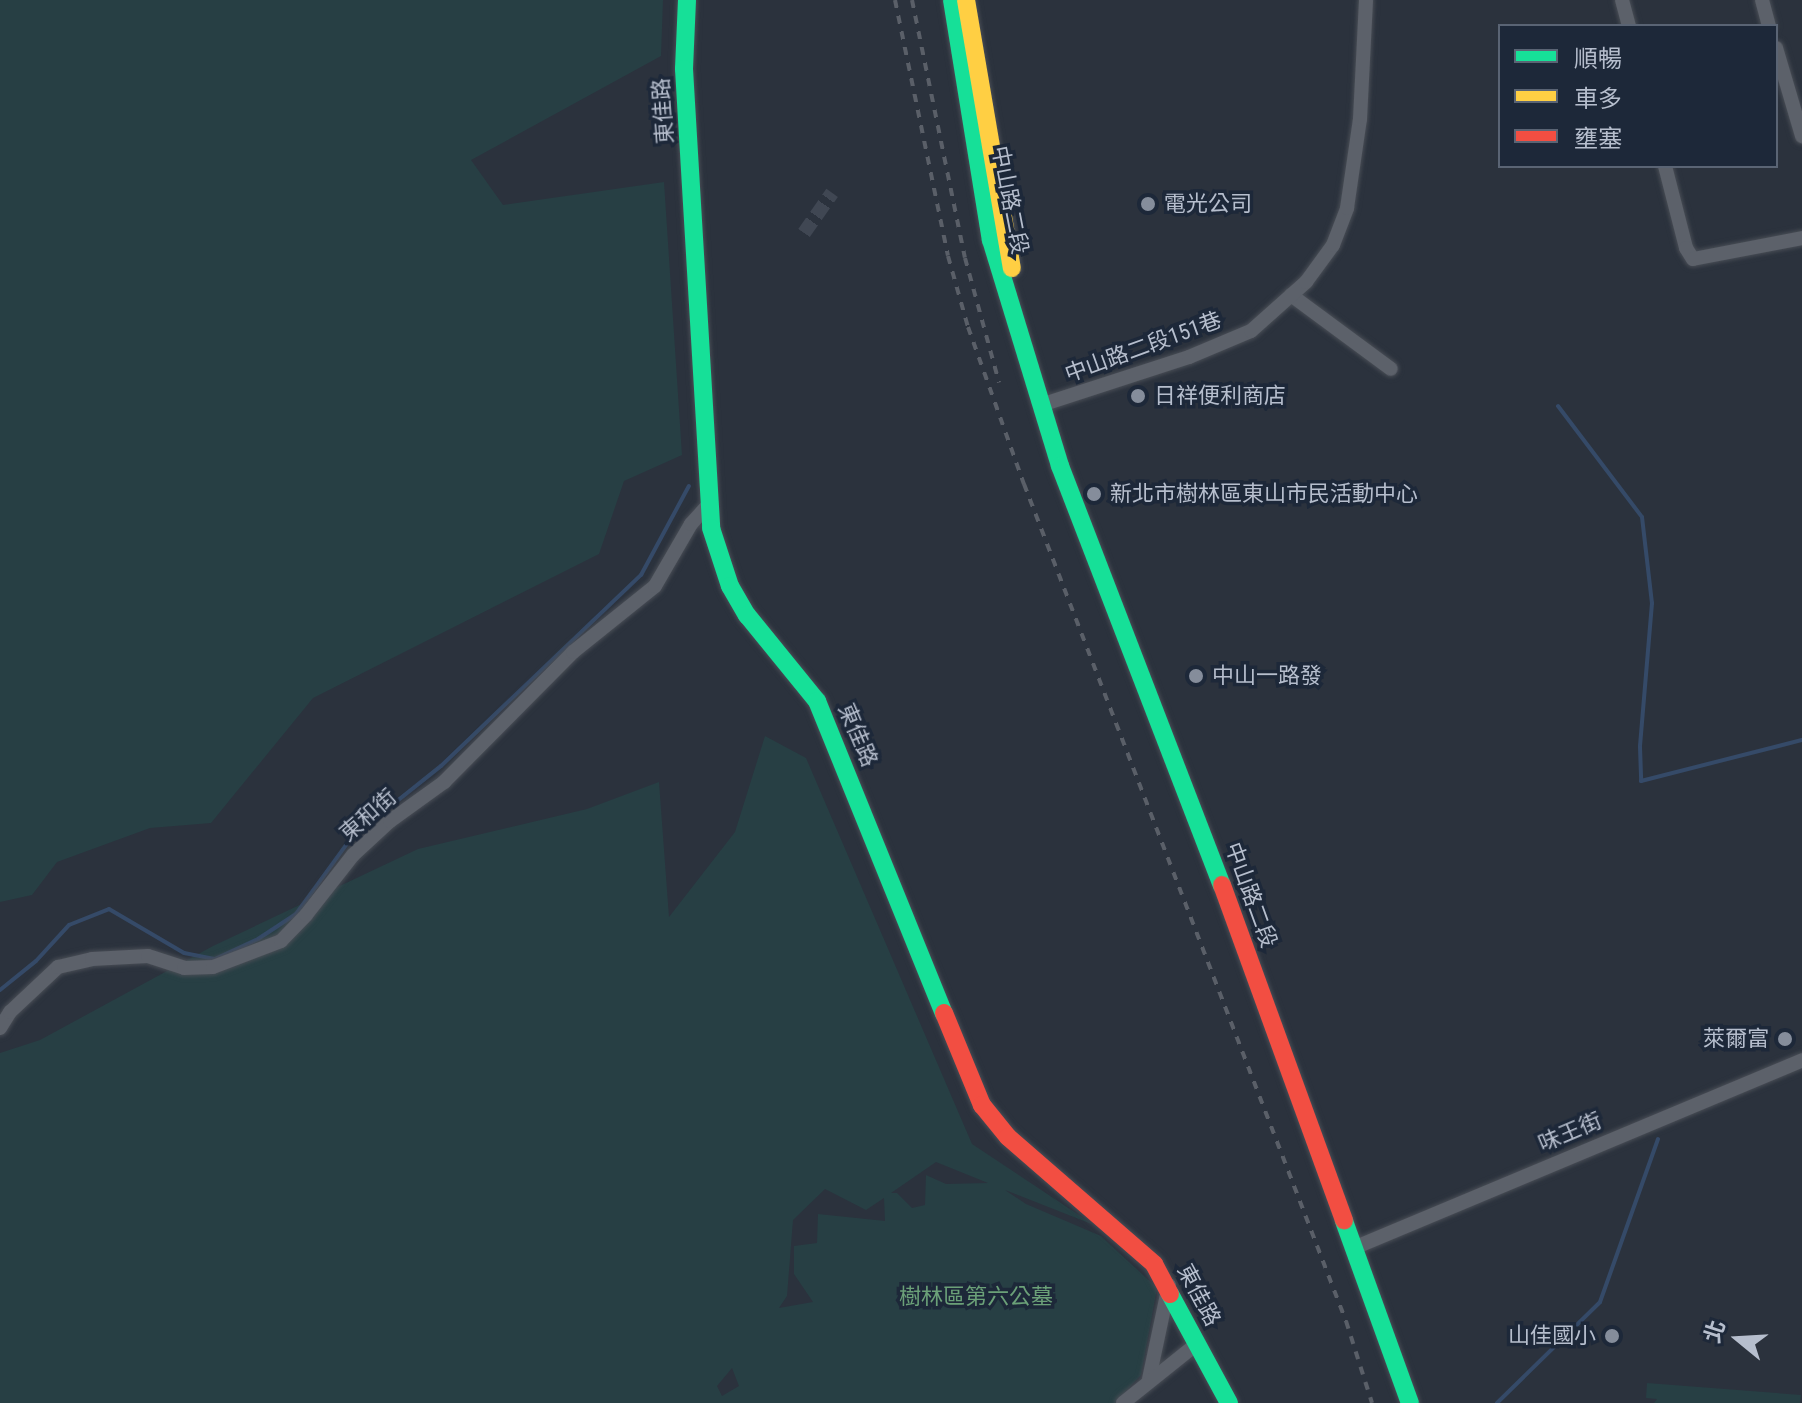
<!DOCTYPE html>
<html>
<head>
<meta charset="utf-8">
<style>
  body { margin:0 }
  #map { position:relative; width:1802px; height:1403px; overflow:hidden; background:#2b323d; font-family:"Roboto Condensed","Noto Sans TC",sans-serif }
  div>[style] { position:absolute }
  .green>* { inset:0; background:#273f44 }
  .stream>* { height:4px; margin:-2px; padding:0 2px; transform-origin:2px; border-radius:2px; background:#354a68 }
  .street-tunnel>* { height:14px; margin-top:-7px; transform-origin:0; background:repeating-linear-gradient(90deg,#404753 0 14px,transparent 0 21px) }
  .roads { filter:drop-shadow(0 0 2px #484d55) drop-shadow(0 0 2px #484d55) }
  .street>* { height:14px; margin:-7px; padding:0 7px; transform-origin:7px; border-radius:7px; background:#5c616a }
  .fast>* { height:18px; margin:-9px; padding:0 9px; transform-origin:9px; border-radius:9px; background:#16e098 }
  .slow>* { height:18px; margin:-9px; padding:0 9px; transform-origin:9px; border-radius:9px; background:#ffcf43 }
  .jam>* { height:18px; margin:-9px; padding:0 9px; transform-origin:9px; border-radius:9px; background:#f24e42 }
  .rail>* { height:4px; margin-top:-2px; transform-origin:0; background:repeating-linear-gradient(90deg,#5a5f68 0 8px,transparent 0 16px) }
  .dots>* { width:22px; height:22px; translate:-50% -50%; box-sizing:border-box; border:4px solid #1d2839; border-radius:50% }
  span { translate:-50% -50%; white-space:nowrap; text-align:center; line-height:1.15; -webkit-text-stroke:7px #1d2839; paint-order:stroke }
  .street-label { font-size:22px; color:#b6becd }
  .poi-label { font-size:22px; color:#b6becd }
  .left { translate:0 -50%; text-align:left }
  .right { translate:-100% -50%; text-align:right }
  .park-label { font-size:22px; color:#6ba078 }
  .legend { position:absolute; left:1498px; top:24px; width:280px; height:144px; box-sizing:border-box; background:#1d2839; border:2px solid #5a6474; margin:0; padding:10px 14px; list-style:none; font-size:24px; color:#b6becd }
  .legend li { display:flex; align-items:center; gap:16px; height:40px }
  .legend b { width:40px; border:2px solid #5a6474 }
  .north { position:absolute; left:1698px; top:1299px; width:80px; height:80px; -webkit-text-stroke:6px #1d2839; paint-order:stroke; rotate:288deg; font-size:22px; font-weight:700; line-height:32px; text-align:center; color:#b6becd }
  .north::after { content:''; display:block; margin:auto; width:28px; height:36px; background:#b6becd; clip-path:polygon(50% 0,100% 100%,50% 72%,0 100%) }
</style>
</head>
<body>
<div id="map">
  <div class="green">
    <i style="clip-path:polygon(0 0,663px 0,661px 56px,471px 160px,503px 205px,664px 182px,682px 455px,624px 481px,599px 554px,313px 698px,211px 823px,150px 828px,57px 862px,32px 895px,0 902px)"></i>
    <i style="clip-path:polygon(evenodd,765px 736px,806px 758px,972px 1144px,1094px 1225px,1005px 1190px,1026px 1204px,1101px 1236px,1157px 1288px,1141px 1375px,1115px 1403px,0 1403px,0 1053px,40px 1040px,213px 946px,418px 849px,587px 809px,659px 782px,669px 917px,735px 832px,765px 736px,936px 1162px,988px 1183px,946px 1184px,926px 1175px,925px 1205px,912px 1208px,897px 1193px,891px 1193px,936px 1162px,765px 736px,825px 1189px,866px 1210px,884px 1198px,885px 1221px,818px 1214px,817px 1243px,794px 1246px,794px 1274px,813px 1302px,779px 1308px,787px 1296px,793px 1220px,825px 1189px,765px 736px,732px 1368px,739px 1386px,722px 1396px,717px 1386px,732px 1368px)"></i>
    <i style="clip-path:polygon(1647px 1383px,1801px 1395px,1800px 1403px,1654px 1403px,1657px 1399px,1646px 1398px)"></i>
  </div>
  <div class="stream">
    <i style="left:1558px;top:406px;width:139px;rotate:52.9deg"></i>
    <i style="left:1642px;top:517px;width:87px;rotate:83.4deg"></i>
    <i style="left:1652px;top:603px;width:144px;rotate:94.8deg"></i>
    <i style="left:1640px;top:747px;width:34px;rotate:88deg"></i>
    <i style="left:1641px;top:781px;width:166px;rotate:-14.3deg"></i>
    <i style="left:0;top:990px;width:46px;rotate:-38.9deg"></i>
    <i style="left:36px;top:961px;width:49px;rotate:-47.5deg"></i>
    <i style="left:69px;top:925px;width:43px;rotate:-21.8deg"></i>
    <i style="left:109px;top:909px;width:87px;rotate:30.4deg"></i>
    <i style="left:184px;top:953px;width:32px;rotate:11deg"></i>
    <i style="left:215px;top:959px;width:47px;rotate:-24.9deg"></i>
    <i style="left:258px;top:939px;width:45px;rotate:-33.3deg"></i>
    <i style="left:296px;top:914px;width:95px;rotate:-54deg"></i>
    <i style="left:352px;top:837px;width:114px;rotate:-38.6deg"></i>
    <i style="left:441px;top:766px;width:277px;rotate:-43.7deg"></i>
    <i style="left:641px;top:575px;width:101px;rotate:-61.7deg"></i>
    <i style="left:1497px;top:1403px;width:144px;rotate:-44.4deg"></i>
    <i style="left:1600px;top:1302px;width:173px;rotate:-70.4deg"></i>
  </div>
  <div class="street-tunnel">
    <i style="left:804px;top:233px;width:49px;rotate:-55deg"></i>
  </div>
  <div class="roads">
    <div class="street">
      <i style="left:1622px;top:0;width:27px;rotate:75deg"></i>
      <i style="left:1762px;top:0;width:27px;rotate:75deg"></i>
      <i style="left:1776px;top:48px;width:92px;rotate:73.5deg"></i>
      <i style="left:1665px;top:166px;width:85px;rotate:75.6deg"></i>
      <i style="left:1686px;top:248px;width:13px;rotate:58deg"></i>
      <i style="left:1693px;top:259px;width:111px;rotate:-10.9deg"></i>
      <i style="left:1291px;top:295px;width:124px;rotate:36.5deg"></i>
      <i style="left:1041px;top:405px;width:156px;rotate:-18deg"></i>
      <i style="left:1189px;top:357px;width:67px;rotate:-22.8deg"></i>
      <i style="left:1251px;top:331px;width:74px;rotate:-41.7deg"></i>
      <i style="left:1306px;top:282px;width:46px;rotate:-53.9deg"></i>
      <i style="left:1333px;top:245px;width:40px;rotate:-69deg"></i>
      <i style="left:1347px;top:208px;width:90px;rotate:-81.7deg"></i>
      <i style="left:1360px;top:119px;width:119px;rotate:-87.1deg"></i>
      <i style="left:0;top:1028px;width:19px;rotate:-58deg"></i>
      <i style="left:10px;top:1012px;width:66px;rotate:-43.2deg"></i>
      <i style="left:58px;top:967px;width:35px;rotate:-13deg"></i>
      <i style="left:92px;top:959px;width:56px;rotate:-3.1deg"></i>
      <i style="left:148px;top:956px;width:38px;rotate:18deg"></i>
      <i style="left:184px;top:968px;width:29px;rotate:-2deg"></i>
      <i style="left:213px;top:967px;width:73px;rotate:-20.9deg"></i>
      <i style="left:281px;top:941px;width:36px;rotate:-46deg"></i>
      <i style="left:306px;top:915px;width:76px;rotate:-51.9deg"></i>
      <i style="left:353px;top:855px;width:50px;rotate:-42.6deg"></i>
      <i style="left:390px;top:821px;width:67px;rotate:-35.8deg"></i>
      <i style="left:444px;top:782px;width:183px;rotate:-45.2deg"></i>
      <i style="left:573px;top:652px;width:105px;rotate:-38.8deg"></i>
      <i style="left:655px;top:586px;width:72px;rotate:-59.9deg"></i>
      <i style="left:691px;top:524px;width:25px;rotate:-48deg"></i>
      <i style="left:1356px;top:1247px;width:484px;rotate:-22.7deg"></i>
      <i style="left:1149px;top:1379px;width:96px;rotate:-78deg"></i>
      <i style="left:1123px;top:1403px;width:96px;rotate:-38.7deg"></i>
    </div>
    <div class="fast">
      <i style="left:687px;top:0;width:69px;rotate:92.5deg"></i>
      <i style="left:684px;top:69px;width:460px;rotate:86.6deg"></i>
      <i style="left:711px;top:528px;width:61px;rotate:71.9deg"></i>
      <i style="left:730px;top:586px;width:34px;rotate:60deg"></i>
      <i style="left:747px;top:615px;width:111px;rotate:50.9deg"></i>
      <i style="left:817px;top:701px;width:337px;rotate:67.9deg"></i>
      <i style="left:952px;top:0;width:243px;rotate:80.8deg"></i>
      <i style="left:991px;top:240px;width:236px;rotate:73deg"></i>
      <i style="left:1060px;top:466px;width:449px;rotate:68.9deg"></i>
      <i style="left:1344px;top:1221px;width:194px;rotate:70.1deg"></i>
      <i style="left:1170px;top:1294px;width:124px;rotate:61.6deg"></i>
    </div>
    <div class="slow">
      <i style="left:966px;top:0;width:272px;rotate:80.3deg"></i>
    </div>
    <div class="jam">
      <i style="left:1222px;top:885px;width:357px;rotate:70deg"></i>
      <i style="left:944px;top:1013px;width:100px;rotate:67.6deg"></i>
      <i style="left:982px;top:1105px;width:41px;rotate:50.9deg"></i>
      <i style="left:1008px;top:1137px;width:194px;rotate:41deg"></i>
      <i style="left:1154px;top:1264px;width:34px;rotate:62deg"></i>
    </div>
  </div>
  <div class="rail">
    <i style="left:895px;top:0;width:261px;rotate:78.3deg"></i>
    <i style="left:948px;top:256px;width:74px;rotate:74.3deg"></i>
    <i style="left:968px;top:327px;width:167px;rotate:70.4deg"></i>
    <i style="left:1024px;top:484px;width:897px;rotate:68.96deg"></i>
    <i style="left:1346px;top:1321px;width:86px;rotate:72.4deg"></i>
    <i style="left:912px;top:0;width:263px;rotate:78.4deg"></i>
    <i style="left:965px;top:258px;width:129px;rotate:74.7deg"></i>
  </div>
  <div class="dots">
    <i style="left:1148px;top:204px;background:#858d9b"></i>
    <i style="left:1138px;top:396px;background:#858d9b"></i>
    <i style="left:1094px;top:494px;background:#858d9b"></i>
    <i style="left:1196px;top:676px;background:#858d9b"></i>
    <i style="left:1785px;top:1039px;background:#858d9b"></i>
    <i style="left:1612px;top:1336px;background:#858d9b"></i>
  </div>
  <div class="street-label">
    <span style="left:663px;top:111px;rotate:-94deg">東佳路</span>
    <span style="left:1010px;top:200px;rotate:79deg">中山路二段</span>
    <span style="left:1143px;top:347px;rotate:-20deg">中山路二段151巷</span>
    <span style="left:858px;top:735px;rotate:67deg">東佳路</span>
    <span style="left:368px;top:815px;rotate:-41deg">東和街</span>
    <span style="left:1251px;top:895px;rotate:70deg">中山路二段</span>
    <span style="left:1570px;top:1132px;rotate:-23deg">味王街</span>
    <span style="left:1199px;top:1295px;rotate:62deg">東佳路</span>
  </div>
  <div class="poi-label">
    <span class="left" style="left:1164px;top:204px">電光公司</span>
    <span class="left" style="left:1154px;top:396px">日祥便利商店</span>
    <span class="left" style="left:1110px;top:494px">新北市樹林區東山市民活動中心</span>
    <span class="left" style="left:1212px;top:676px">中山一路發</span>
    <span class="right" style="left:1769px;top:1039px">萊爾富</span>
    <span class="right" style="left:1596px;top:1336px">山佳國小</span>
  </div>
  <div class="park-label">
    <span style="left:976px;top:1297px">樹林區第六公墓</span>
  </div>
  <ul class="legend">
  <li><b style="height:10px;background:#16e098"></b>順暢</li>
  <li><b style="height:10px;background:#ffcf43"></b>車多</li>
  <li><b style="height:10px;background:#f24e42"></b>壅塞</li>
  </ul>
  <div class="north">北</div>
</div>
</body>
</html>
